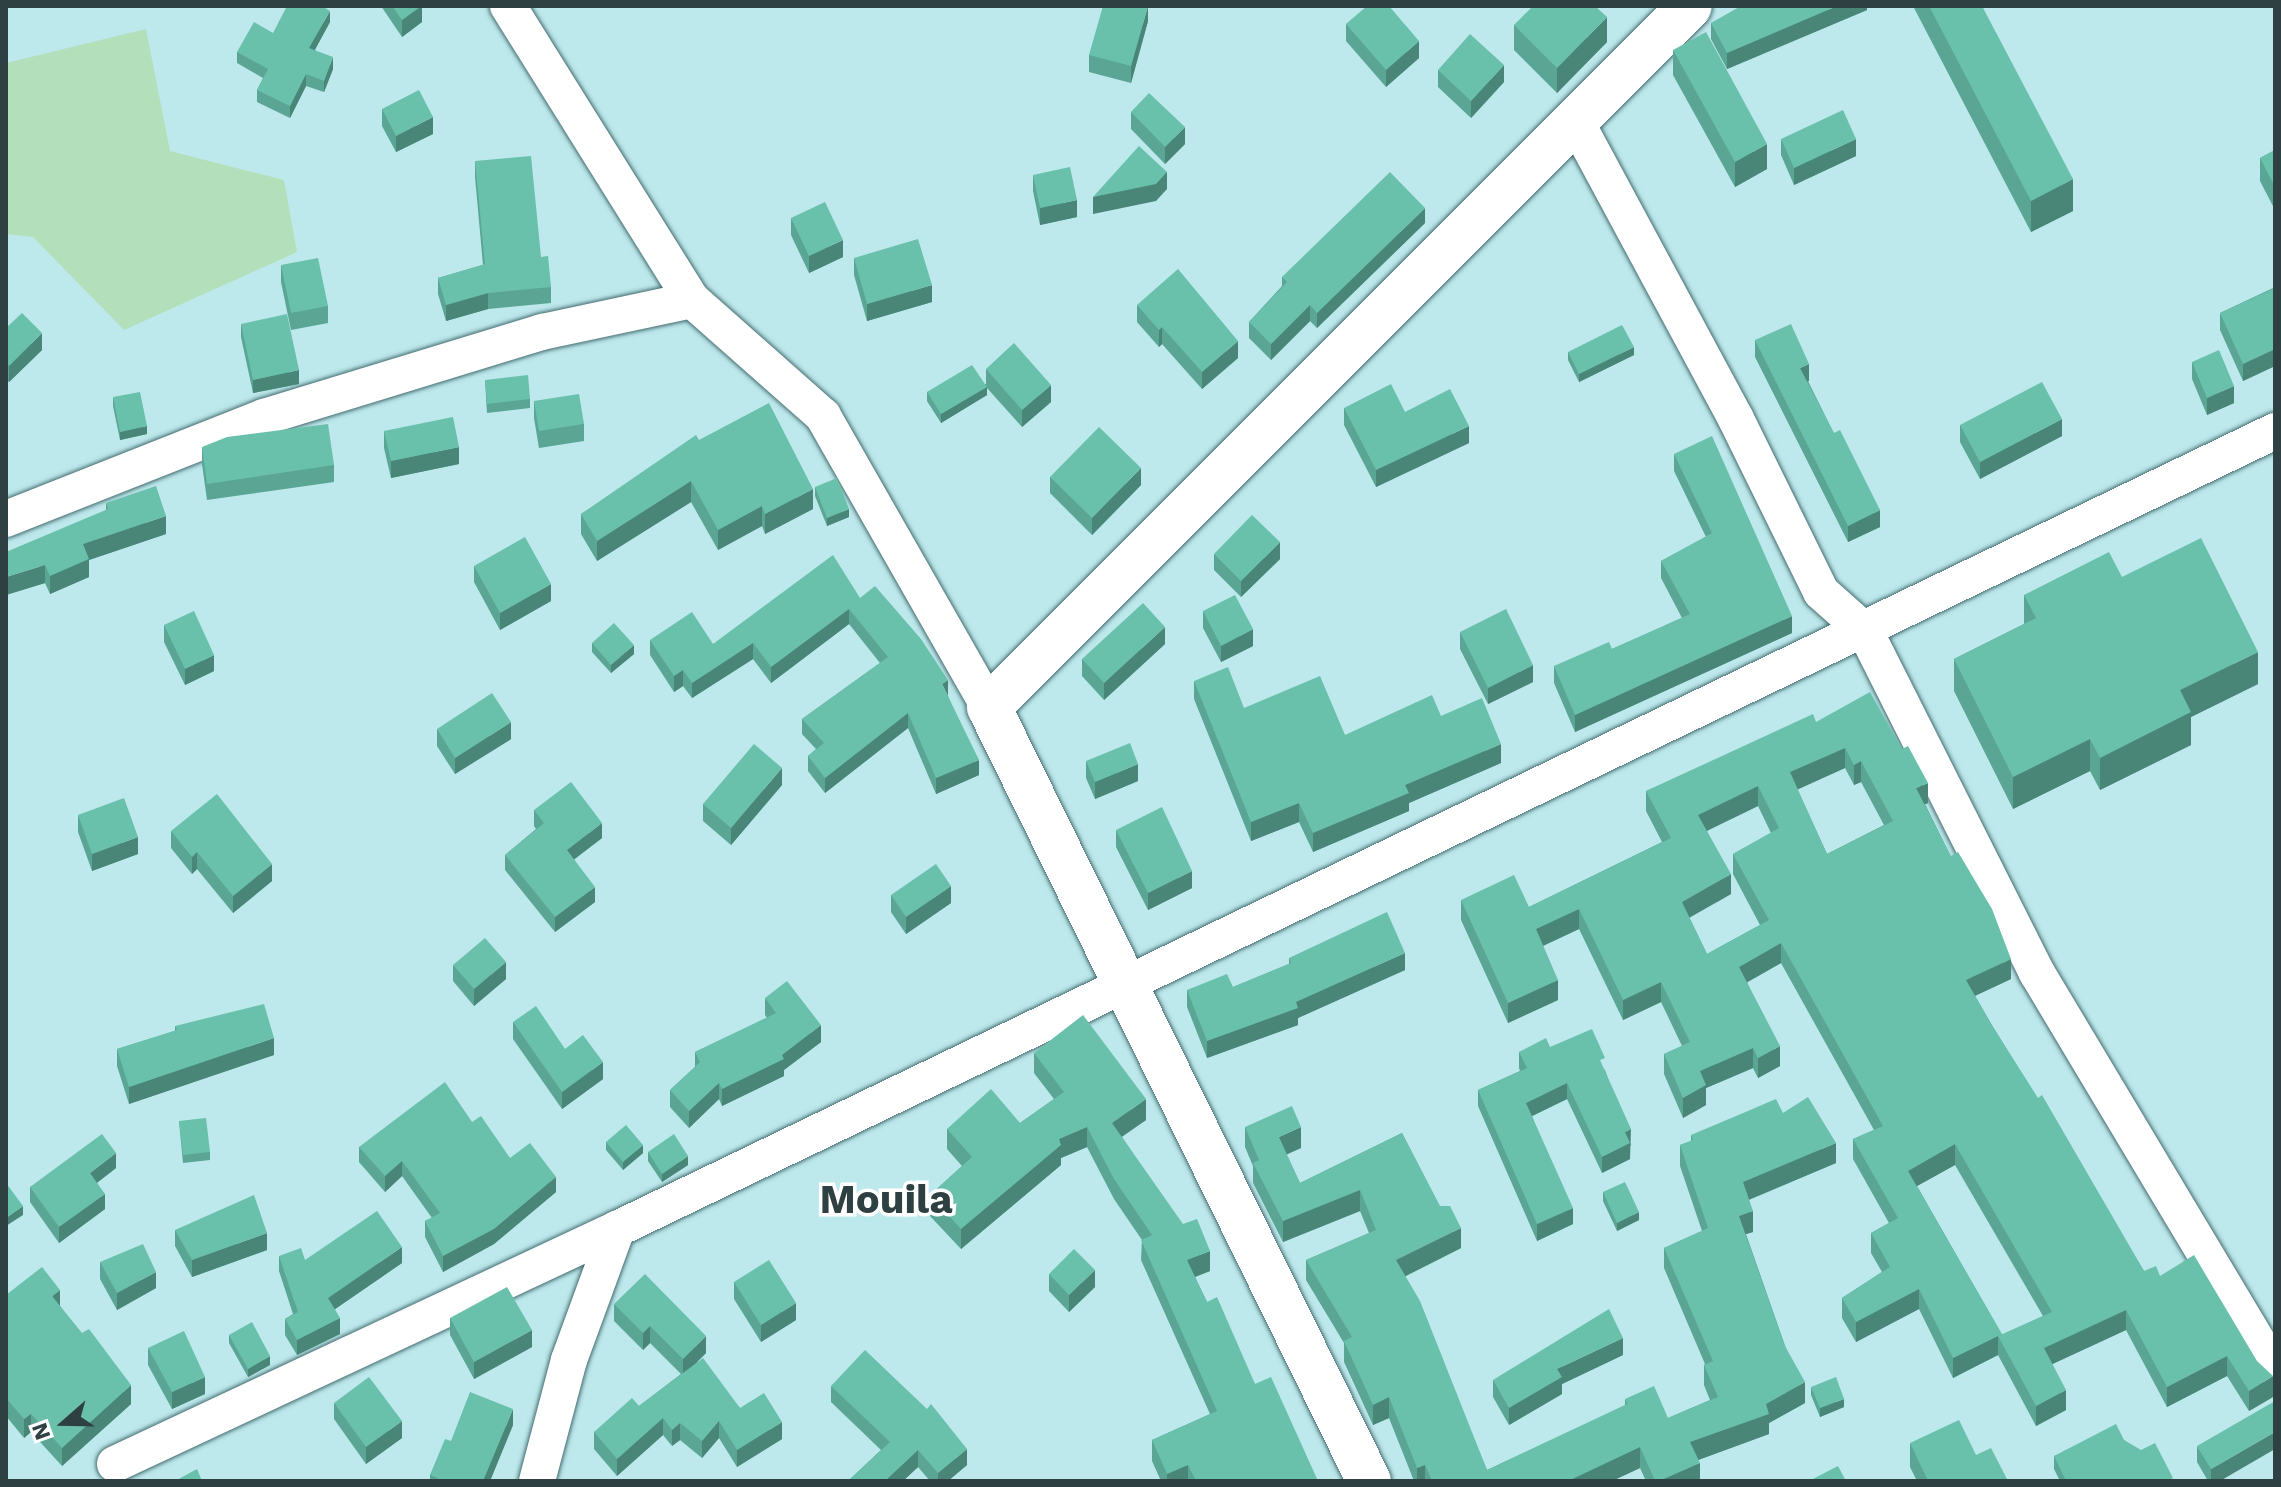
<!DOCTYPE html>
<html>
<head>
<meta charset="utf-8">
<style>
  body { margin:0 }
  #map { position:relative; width:2281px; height:1487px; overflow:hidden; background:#bde8ec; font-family:"Work Sans",sans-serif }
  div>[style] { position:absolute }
  .green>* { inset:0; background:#b4dfbb }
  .roads { filter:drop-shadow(0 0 2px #446c70) drop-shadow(0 0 2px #446c70) }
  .street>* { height:36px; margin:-18px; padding:0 18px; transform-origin:18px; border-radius:18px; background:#fff }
  .secondary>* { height:44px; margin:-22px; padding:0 22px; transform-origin:22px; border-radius:22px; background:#fff }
  .wall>* { inset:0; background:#5aa593 }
  .shaded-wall>* { inset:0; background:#4a8678 }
  .building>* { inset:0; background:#69c0ab }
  span { translate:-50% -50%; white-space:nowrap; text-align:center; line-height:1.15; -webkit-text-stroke:7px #fff; paint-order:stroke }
  .town-label { font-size:40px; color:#2f4042; font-weight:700 }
  .frame { position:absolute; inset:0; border:8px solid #2f4042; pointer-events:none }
  .north { position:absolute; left:24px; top:1383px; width:80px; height:80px; -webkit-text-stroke:6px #fff; paint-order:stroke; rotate:250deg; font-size:22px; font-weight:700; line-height:32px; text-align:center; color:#2f4042 }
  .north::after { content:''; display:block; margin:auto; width:28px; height:36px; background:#2f4042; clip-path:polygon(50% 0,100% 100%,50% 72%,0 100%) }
</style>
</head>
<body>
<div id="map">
  <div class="green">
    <i style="clip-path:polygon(146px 29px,170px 151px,284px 180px,297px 252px,124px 330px,33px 237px,6px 234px,6px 63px)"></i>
  </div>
  <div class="roads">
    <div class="street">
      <i style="left:508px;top:6px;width:347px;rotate:58deg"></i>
      <i style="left:692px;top:300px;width:175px;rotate:41.5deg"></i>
      <i style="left:823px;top:416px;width:335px;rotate:60.3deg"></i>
      <i style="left:1574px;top:118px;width:340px;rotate:61.7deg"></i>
      <i style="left:1735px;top:417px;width:195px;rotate:63.8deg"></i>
      <i style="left:1821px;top:592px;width:59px;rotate:41.6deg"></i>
      <i style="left:1865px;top:631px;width:383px;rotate:63.3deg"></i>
      <i style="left:2037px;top:973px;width:463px;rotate:59.1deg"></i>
      <i style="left:6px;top:519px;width:277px;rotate:-21.6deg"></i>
      <i style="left:264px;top:417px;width:291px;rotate:-17deg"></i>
      <i style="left:542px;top:332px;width:153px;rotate:-12deg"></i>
      <i style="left:115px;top:1464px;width:554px;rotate:-25.09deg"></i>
      <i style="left:537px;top:1481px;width:125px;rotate:-75.2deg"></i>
      <i style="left:569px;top:1360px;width:140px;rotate:-69.9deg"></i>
      <i style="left:617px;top:1229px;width:1840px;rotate:-25.7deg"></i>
    </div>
    <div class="secondary">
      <i style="left:1369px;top:1481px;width:862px;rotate:-116.15deg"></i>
      <i style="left:989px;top:707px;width:991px;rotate:-45deg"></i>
    </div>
  </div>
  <div class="wall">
    <i style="clip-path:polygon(381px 6px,422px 6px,422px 22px,402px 37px)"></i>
    <i style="clip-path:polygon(1867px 6px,1867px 10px,1727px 69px,1711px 39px,1711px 23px)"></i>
    <i style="clip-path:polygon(1913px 6px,1982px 6px,2073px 211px,2031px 232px)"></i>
    <i style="clip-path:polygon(1148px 21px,1131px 83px,1089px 72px,1089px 55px)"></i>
    <i style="clip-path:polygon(330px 22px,315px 50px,333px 69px,324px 92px,306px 86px,290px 118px,257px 102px,257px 90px,263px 78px,237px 63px,237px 52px,273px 33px)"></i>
    <i style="clip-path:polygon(1346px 24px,1419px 58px,1386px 87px,1346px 41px)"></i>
    <i style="clip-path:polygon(1514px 25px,1607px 42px,1557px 93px,1514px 50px)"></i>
    <i style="clip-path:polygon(1673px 50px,1767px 169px,1735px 187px,1673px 75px)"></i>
    <i style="clip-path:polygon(1438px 70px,1504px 82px,1471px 118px,1438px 87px)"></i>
    <i style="clip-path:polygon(382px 109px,433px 134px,396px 152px,382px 126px)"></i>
    <i style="clip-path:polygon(1131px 112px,1185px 144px,1165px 164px,1131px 129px)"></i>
    <i style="clip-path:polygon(1781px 139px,1856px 156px,1794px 185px,1781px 155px)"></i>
    <i style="clip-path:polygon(2275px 150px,2275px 210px,2260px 181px,2260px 158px)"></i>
    <i style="clip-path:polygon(475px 161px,541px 257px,551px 287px,551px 303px,488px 309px,446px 321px,438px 294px,438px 278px,483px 265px,475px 177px)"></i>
    <i style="clip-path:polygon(1033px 175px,1077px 217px,1040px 225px,1033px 191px)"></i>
    <i style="clip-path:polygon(791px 218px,843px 257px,809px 273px,791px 235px)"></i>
    <i style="clip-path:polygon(1425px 223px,1317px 328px,1310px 321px,1271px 360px,1249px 338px,1249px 322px,1282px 286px,1282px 277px)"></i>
    <i style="clip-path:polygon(854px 258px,932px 302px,867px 321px,854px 275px)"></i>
    <i style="clip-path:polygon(281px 265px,328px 306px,328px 323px,291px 330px,281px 282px)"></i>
    <i style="clip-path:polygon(2275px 278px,2275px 366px,2243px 381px,2220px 330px,2220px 313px,2273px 288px,2273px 279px)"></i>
    <i style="clip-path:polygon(1137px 305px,1238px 358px,1202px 389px,1162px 344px,1159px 347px,1137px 322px)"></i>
    <i style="clip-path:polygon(241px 324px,299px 384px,253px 393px,241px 337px)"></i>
    <i style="clip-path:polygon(6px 328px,42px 350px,9px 382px,6px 380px)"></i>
    <i style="clip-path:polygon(1755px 340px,1809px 381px,1808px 381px,1880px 527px,1848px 542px,1755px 357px)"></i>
    <i style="clip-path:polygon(1568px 352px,1634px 355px,1579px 382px,1568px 360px)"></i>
    <i style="clip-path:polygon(2192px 362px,2234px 403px,2207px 415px,2192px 379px)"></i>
    <i style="clip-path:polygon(986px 369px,1051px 402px,1022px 427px,987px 388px,987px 395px,941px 423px,927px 401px,927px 392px,986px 384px)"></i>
    <i style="clip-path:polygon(485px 380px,530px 399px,530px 408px,487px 413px)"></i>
    <i style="clip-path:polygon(113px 397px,147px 434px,120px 440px,113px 406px)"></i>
    <i style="clip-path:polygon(534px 401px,584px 424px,584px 441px,539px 448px,534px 418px)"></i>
    <i style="clip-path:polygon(1344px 408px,1405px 412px,1469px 443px,1376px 487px,1344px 425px)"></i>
    <i style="clip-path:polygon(1960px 425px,2062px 436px,1980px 479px,1960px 442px)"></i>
    <i style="clip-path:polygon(384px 431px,459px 464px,391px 478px,384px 448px)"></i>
    <i style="clip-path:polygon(699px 440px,813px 509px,765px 534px,762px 526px,718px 550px,691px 502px,597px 561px,581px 534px,581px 514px)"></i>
    <i style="clip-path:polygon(202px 447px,334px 465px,334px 482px,207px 500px,202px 464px)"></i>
    <i style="clip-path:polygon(1674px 454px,1792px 633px,1575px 732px,1554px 683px,1554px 666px,1612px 649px,1682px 618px,1661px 578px,1661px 561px,1706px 537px,1674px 471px)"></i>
    <i style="clip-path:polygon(1050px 477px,1141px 485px,1092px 535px,1050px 493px)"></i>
    <i style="clip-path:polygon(815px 487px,849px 517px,827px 526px,815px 496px)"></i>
    <i style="clip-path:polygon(106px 503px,166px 534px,89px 560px,89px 577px,50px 594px,45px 583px,6px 595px,106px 510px)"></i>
    <i style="clip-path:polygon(1214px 554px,1280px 559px,1241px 597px,1214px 570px)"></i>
    <i style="clip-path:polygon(474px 566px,551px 601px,500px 630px,474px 582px)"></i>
    <i style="clip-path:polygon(2122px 577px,2258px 684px,2191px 717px,2191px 745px,2100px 790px,2090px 771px,2013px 809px,1954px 691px,1954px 659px,2024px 624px,2024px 595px)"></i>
    <i style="clip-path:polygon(860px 598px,948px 696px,979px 775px,936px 794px,908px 728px,825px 793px,808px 771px,808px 756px,816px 749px,802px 734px,802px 719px,880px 663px,849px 624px,771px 683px,753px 659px,692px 698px,683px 686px,674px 692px,650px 655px,650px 640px,713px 644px)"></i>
    <i style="clip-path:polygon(1203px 611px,1253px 646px,1221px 662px,1203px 628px)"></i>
    <i style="clip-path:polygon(164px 625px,214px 671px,185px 685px,164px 642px)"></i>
    <i style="clip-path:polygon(1460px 632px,1533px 682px,1488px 704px,1460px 649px)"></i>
    <i style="clip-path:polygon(592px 643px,634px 654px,611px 673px,592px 652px)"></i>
    <i style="clip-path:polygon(1165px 644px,1104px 700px,1082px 676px,1082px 659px)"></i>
    <i style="clip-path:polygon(1194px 681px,1244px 708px,1345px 735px,1441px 716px,1501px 763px,1409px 803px,1409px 811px,1313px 852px,1299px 822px,1251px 841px,1194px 699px)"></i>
    <i style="clip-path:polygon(evenodd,1816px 722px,1928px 803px,1925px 804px,2011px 979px,1975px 996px,1993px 1027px,2144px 1271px,2160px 1276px,2273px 1397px,2249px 1411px,2227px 1376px,2167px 1407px,2126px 1330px,2052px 1364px,2066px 1410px,2036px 1426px,1998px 1355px,1953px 1378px,1919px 1309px,1856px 1342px,1842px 1318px,1842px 1298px,1882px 1272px,1871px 1253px,1871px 1233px,1889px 1223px,1853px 1159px,1853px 1139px,1874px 1130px,1781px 963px,1747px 982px,1780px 1066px,1758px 1078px,1753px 1068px,1706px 1088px,1706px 1105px,1683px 1118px,1664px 1074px,1664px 1054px,1682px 1046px,1661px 1002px,1623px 1020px,1579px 929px,1543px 946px,1558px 1000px,1508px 1023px,1461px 920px,1461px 900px,1529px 907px,1662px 842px,1646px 811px,1646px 791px,1816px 722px,1845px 768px,1854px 785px,1861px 782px,1884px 825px,1827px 854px,1797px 789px,1845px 768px,1816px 722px,1758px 806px,1771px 833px,1733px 854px,1733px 874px,1760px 925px,1707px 954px,1689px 917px,1731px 894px,1707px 831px,1758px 806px,1816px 722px,1955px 1165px,2043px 1316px,2002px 1335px,1917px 1186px,1955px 1165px)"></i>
    <i style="clip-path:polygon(437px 729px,511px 739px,455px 774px,437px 746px)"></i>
    <i style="clip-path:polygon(1086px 761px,1138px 781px,1095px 799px,1086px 778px)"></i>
    <i style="clip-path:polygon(782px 785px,731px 845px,703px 821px,703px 804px)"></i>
    <i style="clip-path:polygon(534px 810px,602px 838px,574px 859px,595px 902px,555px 932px,505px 870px,505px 855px,536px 829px,534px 826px)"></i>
    <i style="clip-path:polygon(78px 815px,138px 854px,92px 871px,78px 832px)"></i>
    <i style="clip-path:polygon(1116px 830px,1192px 888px,1148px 910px,1116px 847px)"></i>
    <i style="clip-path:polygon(171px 831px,272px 881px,233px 913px,197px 869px,192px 874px,171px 848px)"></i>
    <i style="clip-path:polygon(891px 895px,951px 903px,906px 934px,891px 912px)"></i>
    <i style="clip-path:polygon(1289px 958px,1405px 970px,1298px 1018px,1298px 1025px,1207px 1058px,1187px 1007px,1187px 990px,1233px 987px,1289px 964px)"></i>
    <i style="clip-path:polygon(453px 965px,506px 979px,474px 1006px,453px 981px)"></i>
    <i style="clip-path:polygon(765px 998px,821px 1042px,784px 1070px,784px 1076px,722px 1106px,719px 1099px,689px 1128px,670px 1107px,670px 1090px,695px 1067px,695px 1052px,767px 1018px,765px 1015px)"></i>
    <i style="clip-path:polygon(513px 1022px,565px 1049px,603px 1079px,562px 1109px,513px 1039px)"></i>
    <i style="clip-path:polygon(175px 1026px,274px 1055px,129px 1104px,117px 1066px,117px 1049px,175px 1031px)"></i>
    <i style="clip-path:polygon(1550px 1047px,1605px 1070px,1631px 1145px,1630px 1146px,1630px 1159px,1602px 1173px,1567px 1099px,1532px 1116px,1573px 1224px,1537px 1241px,1478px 1106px,1478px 1090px,1520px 1071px,1519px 1068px,1519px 1052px)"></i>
    <i style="clip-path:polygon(1034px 1053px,1146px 1120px,1122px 1137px,1210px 1271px,1195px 1277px,1207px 1302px,1255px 1384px,1318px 1481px,1161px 1481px,1152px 1461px,1152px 1440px,1210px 1414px,1141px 1260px,1142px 1240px,1114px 1199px,1087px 1147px,1061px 1158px,1061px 1165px,961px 1249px,930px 1216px,930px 1195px,962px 1166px,947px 1149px,947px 1129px,1020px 1123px,1054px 1099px,1034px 1073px)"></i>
    <i style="clip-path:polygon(1783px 1113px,1836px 1163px,1749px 1200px,1753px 1232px,1746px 1234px,1805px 1403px,1769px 1423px,1769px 1434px,1698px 1460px,1700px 1481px,1646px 1481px,1640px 1468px,1612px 1481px,1414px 1481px,1389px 1418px,1373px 1425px,1344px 1362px,1344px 1343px,1306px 1280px,1306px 1260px,1369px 1233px,1360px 1211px,1283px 1242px,1253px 1183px,1253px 1166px,1245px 1147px,1245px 1127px,1301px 1148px,1286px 1154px,1300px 1183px,1402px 1133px,1461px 1248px,1405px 1276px,1487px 1470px,1625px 1406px,1625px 1399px,1668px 1418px,1710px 1400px,1704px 1385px,1704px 1365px,1705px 1364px,1664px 1268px,1664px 1248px,1702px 1231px,1680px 1166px,1680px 1145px,1691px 1141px,1691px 1135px)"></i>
    <i style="clip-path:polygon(179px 1121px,210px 1152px,210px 1160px,183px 1163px)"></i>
    <i style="clip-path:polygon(472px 1122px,510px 1158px,556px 1192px,494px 1244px,443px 1272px,425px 1237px,425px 1221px,432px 1218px,402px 1176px,385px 1192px,359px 1162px,359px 1147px)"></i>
    <i style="clip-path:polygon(606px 1142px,643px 1153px,623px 1170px,606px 1150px)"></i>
    <i style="clip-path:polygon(648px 1152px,688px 1165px,662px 1182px,648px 1161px)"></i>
    <i style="clip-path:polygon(116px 1168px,97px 1183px,105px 1209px,59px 1243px,30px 1202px,30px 1187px)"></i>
    <i style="clip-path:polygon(1603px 1192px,1639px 1220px,1617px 1231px,1603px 1201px)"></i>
    <i style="clip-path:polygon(175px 1230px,267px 1250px,192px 1277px,175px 1246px)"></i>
    <i style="clip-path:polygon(279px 1256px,305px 1260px,402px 1263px,335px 1309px,340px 1334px,297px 1355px,285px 1335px,285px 1319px,293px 1314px,279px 1271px)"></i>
    <i style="clip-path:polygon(100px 1262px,156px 1288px,117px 1310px,100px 1279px)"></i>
    <i style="clip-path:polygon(1049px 1274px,1095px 1287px,1069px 1312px,1049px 1291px)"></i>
    <i style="clip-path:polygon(734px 1282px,796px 1320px,761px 1342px,734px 1299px)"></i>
    <i style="clip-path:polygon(6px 1295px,60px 1306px,131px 1404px,62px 1466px,31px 1432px,24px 1438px,6px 1416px)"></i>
    <i style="clip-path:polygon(614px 1304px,706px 1353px,697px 1362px,740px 1408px,782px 1439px,737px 1467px,719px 1438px,702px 1458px,680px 1440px,672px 1446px,663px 1435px,617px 1476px,594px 1449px,594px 1432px,639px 1406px,681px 1374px,650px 1343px,643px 1350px,614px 1321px)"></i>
    <i style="clip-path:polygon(450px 1318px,532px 1347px,474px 1379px,450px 1335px)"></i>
    <i style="clip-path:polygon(229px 1335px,270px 1365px,248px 1377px,229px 1343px)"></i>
    <i style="clip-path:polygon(148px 1348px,205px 1394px,172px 1409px,148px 1365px)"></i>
    <i style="clip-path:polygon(1623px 1355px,1562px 1384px,1562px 1394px,1509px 1425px,1493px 1397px,1493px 1380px)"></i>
    <i style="clip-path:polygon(831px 1386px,967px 1465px,948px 1481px,930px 1481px,918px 1467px,903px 1481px,848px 1481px,881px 1450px,831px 1402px)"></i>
    <i style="clip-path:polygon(1811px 1387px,1844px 1407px,1820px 1417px,1811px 1395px)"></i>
    <i style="clip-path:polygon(334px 1403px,402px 1438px,366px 1464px,334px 1419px)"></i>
    <i style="clip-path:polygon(513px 1425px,490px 1481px,430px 1481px,430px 1475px,451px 1441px)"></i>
    <i style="clip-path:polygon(2124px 1440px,2173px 1481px,2060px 1481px,2054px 1469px,2054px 1456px)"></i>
    <i style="clip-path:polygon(1910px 1443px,1976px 1455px,2008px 1481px,1917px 1481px,1910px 1467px)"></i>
    <i style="clip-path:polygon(2197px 1446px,2220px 1481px,2208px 1481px,2197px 1462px)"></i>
  </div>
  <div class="shaded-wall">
    <i style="clip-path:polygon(422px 6px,422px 22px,402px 37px,402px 20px)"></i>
    <i style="clip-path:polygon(1148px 6px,1148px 21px,1131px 83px,1131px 66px)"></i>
    <i style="clip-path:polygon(1837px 6px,1867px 6px,1867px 10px,1727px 69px,1727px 53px)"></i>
    <i style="clip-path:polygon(330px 11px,330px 22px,309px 60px,309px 48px)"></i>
    <i style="clip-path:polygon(1607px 17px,1607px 42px,1557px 93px,1557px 68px)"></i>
    <i style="clip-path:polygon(1419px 41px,1419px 58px,1386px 87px,1386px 70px)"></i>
    <i style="clip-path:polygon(333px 57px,333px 69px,324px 92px,324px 81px)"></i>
    <i style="clip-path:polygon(1504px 65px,1504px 82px,1471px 118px,1471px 101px)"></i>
    <i style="clip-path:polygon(306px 74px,306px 86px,290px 118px,290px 106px)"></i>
    <i style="clip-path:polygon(433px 117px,433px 134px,396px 152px,396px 136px)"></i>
    <i style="clip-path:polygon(1185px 127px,1185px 144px,1165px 164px,1165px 147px)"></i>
    <i style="clip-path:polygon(1856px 139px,1856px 156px,1794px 185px,1794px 168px)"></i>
    <i style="clip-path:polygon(1767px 144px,1767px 169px,1735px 187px,1735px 162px)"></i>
    <i style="clip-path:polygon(1167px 172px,1167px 189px,1156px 201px,1093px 214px,1093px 197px)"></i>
    <i style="clip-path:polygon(2073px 179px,2073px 211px,2031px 232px,2031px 201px)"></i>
    <i style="clip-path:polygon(1077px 200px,1077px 217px,1040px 225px,1040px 208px)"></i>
    <i style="clip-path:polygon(1425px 208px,1425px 223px,1317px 328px,1317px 313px)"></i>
    <i style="clip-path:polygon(843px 240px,843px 257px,809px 273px,809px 256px)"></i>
    <i style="clip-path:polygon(932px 285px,932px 302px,867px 321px,867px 304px)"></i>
    <i style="clip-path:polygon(488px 293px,488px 309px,446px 321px,446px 305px)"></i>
    <i style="clip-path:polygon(1310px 305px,1310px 321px,1271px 360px,1271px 344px)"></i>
    <i style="clip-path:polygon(1162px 327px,1162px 344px,1159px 347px,1159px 330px)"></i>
    <i style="clip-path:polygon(42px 333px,42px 350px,9px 382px,9px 366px)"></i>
    <i style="clip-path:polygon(1238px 341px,1238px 358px,1202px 389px,1202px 372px)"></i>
    <i style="clip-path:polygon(1634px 347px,1634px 355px,1579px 382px,1579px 374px)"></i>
    <i style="clip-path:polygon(2275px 349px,2275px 366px,2243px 381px,2243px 364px)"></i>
    <i style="clip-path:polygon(1809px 364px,1809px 381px,1800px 384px,1800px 368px)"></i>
    <i style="clip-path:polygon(299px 370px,299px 384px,253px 393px,253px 380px)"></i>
    <i style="clip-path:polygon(1051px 385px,1051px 402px,1022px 427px,1022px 410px)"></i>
    <i style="clip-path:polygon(2234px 386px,2234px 403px,2207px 415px,2207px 398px)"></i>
    <i style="clip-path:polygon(987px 387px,987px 395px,941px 423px,941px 414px)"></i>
    <i style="clip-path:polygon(2062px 419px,2062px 436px,1980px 479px,1980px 462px)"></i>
    <i style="clip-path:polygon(147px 426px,147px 434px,120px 440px,120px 432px)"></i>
    <i style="clip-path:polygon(1469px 426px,1469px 443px,1376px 487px,1376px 470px)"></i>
    <i style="clip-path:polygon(459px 447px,459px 464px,391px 478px,391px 461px)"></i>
    <i style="clip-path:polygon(1141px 468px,1141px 485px,1092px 535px,1092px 518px)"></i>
    <i style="clip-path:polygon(691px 481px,691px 502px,597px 561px,597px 541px)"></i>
    <i style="clip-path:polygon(813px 489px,813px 509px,765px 534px,765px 514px)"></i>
    <i style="clip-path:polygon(762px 506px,762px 526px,718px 550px,718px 530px)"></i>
    <i style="clip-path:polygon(849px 509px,849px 517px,827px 526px,827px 518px)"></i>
    <i style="clip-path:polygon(1880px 510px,1880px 527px,1848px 542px,1848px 526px)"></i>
    <i style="clip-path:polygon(166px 516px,166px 534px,89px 560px,89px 577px,50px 594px,50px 576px,83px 544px)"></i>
    <i style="clip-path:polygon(1280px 542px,1280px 559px,1241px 597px,1241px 581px)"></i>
    <i style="clip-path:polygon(45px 565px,45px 583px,6px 595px,6px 577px)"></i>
    <i style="clip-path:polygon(551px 584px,551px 601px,500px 630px,500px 613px)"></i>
    <i style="clip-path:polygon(849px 609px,849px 624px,771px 683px,771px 667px)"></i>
    <i style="clip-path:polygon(1792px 616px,1792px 633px,1575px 732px,1575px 715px)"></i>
    <i style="clip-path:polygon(1165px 627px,1165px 644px,1104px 700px,1104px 683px)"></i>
    <i style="clip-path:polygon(1253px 629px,1253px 646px,1221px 662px,1221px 646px)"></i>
    <i style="clip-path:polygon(753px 643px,753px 659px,692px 698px,692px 683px)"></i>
    <i style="clip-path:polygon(634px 645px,634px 654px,611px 673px,611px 665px)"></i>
    <i style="clip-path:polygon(2258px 652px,2258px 684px,2191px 717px,2191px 745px,2100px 790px,2100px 758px,2180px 690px)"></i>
    <i style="clip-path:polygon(214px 655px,214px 671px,185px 685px,185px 669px)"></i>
    <i style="clip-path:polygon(1533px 665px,1533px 682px,1488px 704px,1488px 688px)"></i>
    <i style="clip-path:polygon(683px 670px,683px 686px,674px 692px,674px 676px)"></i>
    <i style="clip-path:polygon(948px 680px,948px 696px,942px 684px)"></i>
    <i style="clip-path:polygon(908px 713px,908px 728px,825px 793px,825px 778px)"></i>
    <i style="clip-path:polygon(511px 722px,511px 739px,455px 774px,455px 758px)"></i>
    <i style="clip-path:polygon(2090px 739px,2090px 771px,2013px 809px,2013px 777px)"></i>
    <i style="clip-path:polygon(1501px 744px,1501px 763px,1409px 803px,1409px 811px,1313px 852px,1313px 833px,1405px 785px)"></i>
    <i style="clip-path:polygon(1845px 748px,1845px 768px,1790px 793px,1790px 772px)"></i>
    <i style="clip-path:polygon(979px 760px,979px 775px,936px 794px,936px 778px)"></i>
    <i style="clip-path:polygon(1861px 761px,1861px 782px,1854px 785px,1854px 765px)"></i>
    <i style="clip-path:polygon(1138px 764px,1138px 781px,1095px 799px,1095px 782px)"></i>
    <i style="clip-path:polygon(782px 768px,782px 785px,731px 845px,731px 828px)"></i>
    <i style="clip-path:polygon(1928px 783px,1928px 803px,1916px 808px,1916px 788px)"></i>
    <i style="clip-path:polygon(1758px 786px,1758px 806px,1698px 835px,1698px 815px)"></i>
    <i style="clip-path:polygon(1299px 803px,1299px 822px,1251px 841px,1251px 822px)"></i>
    <i style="clip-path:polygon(602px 823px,602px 838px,567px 865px,567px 850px)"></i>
    <i style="clip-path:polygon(138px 837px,138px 854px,92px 871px,92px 854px)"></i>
    <i style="clip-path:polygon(197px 852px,197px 869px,192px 874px,192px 857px)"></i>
    <i style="clip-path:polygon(272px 864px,272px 881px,233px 913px,233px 896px)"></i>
    <i style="clip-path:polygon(1192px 871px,1192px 888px,1148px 910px,1148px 893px)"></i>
    <i style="clip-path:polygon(1731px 874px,1731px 894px,1682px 922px,1682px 902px)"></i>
    <i style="clip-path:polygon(951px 886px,951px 903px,906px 934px,906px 917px)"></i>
    <i style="clip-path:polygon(595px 887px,595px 902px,555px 932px,555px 917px)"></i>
    <i style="clip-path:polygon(1579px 909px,1579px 929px,1536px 949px,1536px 929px)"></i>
    <i style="clip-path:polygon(1781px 943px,1781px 963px,1739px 987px,1739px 967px)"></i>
    <i style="clip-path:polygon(1405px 953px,1405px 970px,1298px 1018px,1298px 1025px,1207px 1058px,1207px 1041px)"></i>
    <i style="clip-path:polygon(2011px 959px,2011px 979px,1966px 1000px,1966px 980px)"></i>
    <i style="clip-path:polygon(506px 962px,506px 979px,474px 1006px,474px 989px)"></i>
    <i style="clip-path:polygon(1558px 980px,1558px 1000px,1508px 1023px,1508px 1003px)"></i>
    <i style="clip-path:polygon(1661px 982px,1661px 1002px,1623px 1020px,1623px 1000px)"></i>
    <i style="clip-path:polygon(821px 1025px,821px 1042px,784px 1070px,784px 1076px,722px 1106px,722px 1089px,782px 1055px)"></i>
    <i style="clip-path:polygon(274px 1038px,274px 1055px,129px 1104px,129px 1087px)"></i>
    <i style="clip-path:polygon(1780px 1046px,1780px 1066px,1758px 1078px,1758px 1058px)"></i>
    <i style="clip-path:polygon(1753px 1048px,1753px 1068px,1706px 1088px,1706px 1105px,1683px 1118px,1683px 1098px,1700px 1071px)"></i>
    <i style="clip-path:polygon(603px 1062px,603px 1079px,562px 1109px,562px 1092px)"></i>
    <i style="clip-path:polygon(719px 1083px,719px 1099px,689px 1128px,689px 1111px)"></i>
    <i style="clip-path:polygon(1567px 1083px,1567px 1099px,1526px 1119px,1526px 1103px)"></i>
    <i style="clip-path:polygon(1146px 1099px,1146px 1120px,1112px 1143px,1112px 1123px)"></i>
    <i style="clip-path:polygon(1087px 1127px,1087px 1147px,1061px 1158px,1061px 1165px,961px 1249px,961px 1229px,1059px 1139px)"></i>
    <i style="clip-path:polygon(1301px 1127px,1301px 1148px,1279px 1158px,1279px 1137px)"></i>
    <i style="clip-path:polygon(1631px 1129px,1630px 1159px,1602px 1173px,1602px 1157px,1625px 1132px)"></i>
    <i style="clip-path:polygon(1836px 1143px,1836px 1163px,1743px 1202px,1743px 1182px)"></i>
    <i style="clip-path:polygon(1955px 1144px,1955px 1165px,1908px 1191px,1908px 1171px)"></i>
    <i style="clip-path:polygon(643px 1145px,643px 1153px,623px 1170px,623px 1162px)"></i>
    <i style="clip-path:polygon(116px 1153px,116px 1168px,90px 1188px,90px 1173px)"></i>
    <i style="clip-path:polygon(688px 1156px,688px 1165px,662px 1182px,662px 1174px)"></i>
    <i style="clip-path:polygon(402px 1161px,402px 1176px,385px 1192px,385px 1176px)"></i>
    <i style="clip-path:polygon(556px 1177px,556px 1192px,494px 1244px,443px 1272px,443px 1256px)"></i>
    <i style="clip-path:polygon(1360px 1190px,1360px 1211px,1283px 1242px,1283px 1221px)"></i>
    <i style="clip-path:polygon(105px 1194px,105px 1209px,59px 1243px,59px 1227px)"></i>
    <i style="clip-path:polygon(23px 1206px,23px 1215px,6px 1226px,6px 1218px)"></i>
    <i style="clip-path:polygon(1573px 1208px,1573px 1224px,1537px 1241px,1537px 1224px)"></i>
    <i style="clip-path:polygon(1753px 1211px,1753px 1232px,1739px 1236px,1739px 1216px)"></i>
    <i style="clip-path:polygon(1639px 1212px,1639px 1220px,1617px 1231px,1617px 1223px)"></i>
    <i style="clip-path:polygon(1461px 1228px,1461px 1248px,1396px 1281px,1396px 1260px)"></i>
    <i style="clip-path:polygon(267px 1233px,267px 1250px,192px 1277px,192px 1260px)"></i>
    <i style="clip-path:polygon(402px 1247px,402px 1263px,328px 1314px,328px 1298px)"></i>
    <i style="clip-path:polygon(1210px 1251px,1210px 1271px,1187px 1280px,1187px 1260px)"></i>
    <i style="clip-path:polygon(1095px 1270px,1095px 1287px,1069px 1312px,1069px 1295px)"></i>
    <i style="clip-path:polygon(156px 1272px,156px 1288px,117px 1310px,117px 1293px)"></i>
    <i style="clip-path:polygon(1919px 1289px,1919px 1309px,1856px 1342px,1856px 1322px)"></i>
    <i style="clip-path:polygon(60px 1290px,60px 1308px,52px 1296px)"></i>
    <i style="clip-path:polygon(796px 1303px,796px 1320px,761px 1342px,761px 1325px)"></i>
    <i style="clip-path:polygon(2126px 1310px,2126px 1330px,2044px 1368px,2044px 1348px)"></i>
    <i style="clip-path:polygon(340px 1318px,340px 1334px,297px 1355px,297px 1340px)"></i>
    <i style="clip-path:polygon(650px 1326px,650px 1343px,643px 1350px,643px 1333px)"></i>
    <i style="clip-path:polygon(532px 1330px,532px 1347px,474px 1379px,474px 1362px)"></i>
    <i style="clip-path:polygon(2002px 1334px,1998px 1336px,1998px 1355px,1953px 1378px,1953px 1358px)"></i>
    <i style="clip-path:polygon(706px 1336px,706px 1353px,683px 1376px,683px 1359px)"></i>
    <i style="clip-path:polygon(1623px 1338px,1623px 1355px,1562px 1384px,1562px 1394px,1509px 1425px,1509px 1408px,1557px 1369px)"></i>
    <i style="clip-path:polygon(270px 1356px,270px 1365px,248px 1377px,248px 1369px)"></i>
    <i style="clip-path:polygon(2227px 1356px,2227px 1376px,2167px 1407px,2167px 1387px)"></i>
    <i style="clip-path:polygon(2273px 1376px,2273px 1397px,2249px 1411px,2249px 1391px)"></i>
    <i style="clip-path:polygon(205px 1377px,205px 1394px,172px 1409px,172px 1392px)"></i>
    <i style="clip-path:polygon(1805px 1382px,1805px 1403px,1769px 1423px,1769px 1434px,1690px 1463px,1690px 1442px,1766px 1404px)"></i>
    <i style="clip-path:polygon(131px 1385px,131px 1404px,62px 1466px,62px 1448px)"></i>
    <i style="clip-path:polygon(2066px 1390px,2066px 1410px,2036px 1426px,2036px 1406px)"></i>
    <i style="clip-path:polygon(1389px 1397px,1389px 1418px,1373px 1425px,1373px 1405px)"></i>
    <i style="clip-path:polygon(1844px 1399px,1844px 1407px,1820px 1417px,1820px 1408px)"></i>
    <i style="clip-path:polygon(513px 1409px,513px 1425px,490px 1481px,483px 1481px)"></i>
    <i style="clip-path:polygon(31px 1414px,31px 1432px,24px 1438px,24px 1419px)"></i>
    <i style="clip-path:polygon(663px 1418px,663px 1435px,617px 1476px,617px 1459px)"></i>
    <i style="clip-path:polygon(402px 1421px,402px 1438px,366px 1464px,366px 1447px)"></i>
    <i style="clip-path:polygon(719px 1421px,719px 1438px,702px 1458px,702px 1441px)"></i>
    <i style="clip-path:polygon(782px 1422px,782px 1439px,737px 1467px,737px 1450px)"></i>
    <i style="clip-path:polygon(680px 1423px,680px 1440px,672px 1446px,672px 1430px)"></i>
    <i style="clip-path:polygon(2275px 1432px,2275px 1449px,2220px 1481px,2211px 1481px,2211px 1469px)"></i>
    <i style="clip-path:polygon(1640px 1447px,1640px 1468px,1612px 1481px,1568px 1481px)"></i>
    <i style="clip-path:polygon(967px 1449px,967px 1465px,948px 1481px,938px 1481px,938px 1473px)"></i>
    <i style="clip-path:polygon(918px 1450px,918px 1467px,903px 1481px,885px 1481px)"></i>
    <i style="clip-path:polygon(1700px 1463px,1700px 1481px,1659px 1481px)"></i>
    <i style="clip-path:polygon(1188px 1465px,1188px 1481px,1167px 1481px,1167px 1474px)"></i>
    <i style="clip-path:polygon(1425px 1465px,1425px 1481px,1417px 1481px,1417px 1468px)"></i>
  </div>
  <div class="building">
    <i style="clip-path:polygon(287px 6px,322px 6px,330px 11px,309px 48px,333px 57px,324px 81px,306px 74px,290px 106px,257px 90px,268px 69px,237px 52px,254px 22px,273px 33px)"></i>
    <i style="clip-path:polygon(392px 6px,421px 6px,402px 20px)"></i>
    <i style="clip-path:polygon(1103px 6px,1148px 6px,1131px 66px,1089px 55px)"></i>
    <i style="clip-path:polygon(1367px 6px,1389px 6px,1419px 41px,1386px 70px,1346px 24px)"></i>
    <i style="clip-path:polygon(1533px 6px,1595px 6px,1607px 17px,1557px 68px,1514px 25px)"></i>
    <i style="clip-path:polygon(1741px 6px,1837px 6px,1727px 53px,1711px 23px)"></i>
    <i style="clip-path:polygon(1929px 6px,1982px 6px,2073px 179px,2031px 201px)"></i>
    <i style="clip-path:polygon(1706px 32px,1767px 144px,1735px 162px,1673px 50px)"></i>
    <i style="clip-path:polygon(1470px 34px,1504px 65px,1471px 101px,1438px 70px)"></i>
    <i style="clip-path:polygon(419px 90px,433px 117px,396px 136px,382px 109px)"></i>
    <i style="clip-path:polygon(1149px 93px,1185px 127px,1165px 147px,1131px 112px)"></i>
    <i style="clip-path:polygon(1843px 110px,1856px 139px,1794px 168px,1781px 139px)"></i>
    <i style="clip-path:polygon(1139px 146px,1167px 172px,1156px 184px,1093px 197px)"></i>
    <i style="clip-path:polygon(2275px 150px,2275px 187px,2260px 158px)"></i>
    <i style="clip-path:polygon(531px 156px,541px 257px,548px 256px,551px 287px,488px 293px,446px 305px,438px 278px,485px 264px,475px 161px)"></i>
    <i style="clip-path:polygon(1070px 167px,1077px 200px,1040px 208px,1033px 175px)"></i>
    <i style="clip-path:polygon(1390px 172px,1425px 208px,1317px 313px,1310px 305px,1271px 344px,1249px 322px,1287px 282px,1282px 277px)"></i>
    <i style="clip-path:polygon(825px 202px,843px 240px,809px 256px,791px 218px)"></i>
    <i style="clip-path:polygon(918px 239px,932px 285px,867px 304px,854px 258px)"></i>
    <i style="clip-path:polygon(318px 258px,328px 306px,291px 313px,281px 265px)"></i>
    <i style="clip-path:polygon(1178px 269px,1238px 341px,1202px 372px,1162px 327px,1159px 330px,1137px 305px)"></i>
    <i style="clip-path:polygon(2275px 288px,2275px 349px,2243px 364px,2220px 313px)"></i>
    <i style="clip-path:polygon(22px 313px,42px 333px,9px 366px,6px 363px,6px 328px)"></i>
    <i style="clip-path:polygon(287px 314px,299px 370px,253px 380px,241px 324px)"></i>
    <i style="clip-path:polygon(1791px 324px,1809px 364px,1800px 368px,1834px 433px,1840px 430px,1880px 510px,1848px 526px,1755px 340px)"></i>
    <i style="clip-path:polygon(1622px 325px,1634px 347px,1579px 374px,1568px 352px)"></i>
    <i style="clip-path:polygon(1014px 343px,1051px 385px,1022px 410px,986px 369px)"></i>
    <i style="clip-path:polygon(2219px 350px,2234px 386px,2207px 398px,2192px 362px)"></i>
    <i style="clip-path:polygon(972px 365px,987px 387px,941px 414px,927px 392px)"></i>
    <i style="clip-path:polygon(528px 375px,530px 399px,487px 404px,485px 380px)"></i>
    <i style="clip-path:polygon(2042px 382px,2062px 419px,1980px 462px,1960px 425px)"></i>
    <i style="clip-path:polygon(1391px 384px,1405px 412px,1450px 389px,1469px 426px,1376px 470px,1344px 408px)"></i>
    <i style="clip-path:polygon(140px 392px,147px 426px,120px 432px,113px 397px)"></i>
    <i style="clip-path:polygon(579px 394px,584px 424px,539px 431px,534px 401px)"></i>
    <i style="clip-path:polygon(769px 403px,813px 489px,765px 514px,762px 506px,718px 530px,691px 481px,597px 541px,581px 514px,696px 435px,699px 440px)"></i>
    <i style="clip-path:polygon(453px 417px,459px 447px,391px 461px,384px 431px)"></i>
    <i style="clip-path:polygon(328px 424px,334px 465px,207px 484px,202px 447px,227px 437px)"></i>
    <i style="clip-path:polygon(1099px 427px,1141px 468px,1092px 518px,1050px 477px)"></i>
    <i style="clip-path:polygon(1712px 436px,1792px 616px,1575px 715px,1554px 666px,1609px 642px,1612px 649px,1690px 614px,1661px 561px,1712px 533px,1674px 454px)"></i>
    <i style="clip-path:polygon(837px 478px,849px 509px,827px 518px,815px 487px)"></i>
    <i style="clip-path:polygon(156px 486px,166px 516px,83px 544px,89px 559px,50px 576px,45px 565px,6px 577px,6px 552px,108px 509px,106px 503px)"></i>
    <i style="clip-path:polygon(1252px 515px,1280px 542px,1241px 581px,1214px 554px)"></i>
    <i style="clip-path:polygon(525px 537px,551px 584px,500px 613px,474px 566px)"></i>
    <i style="clip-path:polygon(2201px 538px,2258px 652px,2180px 690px,2191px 712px,2100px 758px,2090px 739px,2013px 777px,1954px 659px,2036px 618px,2024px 595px,2109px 552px,2122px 577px)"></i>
    <i style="clip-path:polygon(833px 555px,860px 598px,875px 586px,921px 639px,948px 680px,942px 684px,979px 760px,936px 778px,908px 713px,825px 778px,808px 756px,824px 743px,802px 719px,888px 657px,849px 609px,771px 667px,753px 643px,692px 683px,683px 670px,674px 676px,650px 640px,692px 612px,713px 644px)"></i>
    <i style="clip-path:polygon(1235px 595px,1253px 629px,1221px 646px,1203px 611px)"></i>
    <i style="clip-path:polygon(1143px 603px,1165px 627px,1104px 683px,1082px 659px)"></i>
    <i style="clip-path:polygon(1506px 609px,1533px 665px,1488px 688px,1460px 632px)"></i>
    <i style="clip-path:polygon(194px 611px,214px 655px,185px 669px,164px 625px)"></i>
    <i style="clip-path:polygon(614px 623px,634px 645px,611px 665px,592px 643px)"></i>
    <i style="clip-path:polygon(1228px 667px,1244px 708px,1320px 676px,1345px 735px,1432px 695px,1441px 716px,1482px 698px,1501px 744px,1405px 785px,1409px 793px,1313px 833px,1299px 803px,1251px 822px,1194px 681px)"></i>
    <i style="clip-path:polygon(evenodd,1870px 692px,1902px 749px,1908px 746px,1928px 783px,1916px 788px,1951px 856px,1958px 852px,1992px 909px,2011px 959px,1966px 980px,1993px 1027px,2038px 1098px,2042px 1095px,2144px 1271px,2156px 1266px,2160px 1276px,2194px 1255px,2257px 1361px,2273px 1376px,2249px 1391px,2227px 1356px,2167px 1387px,2126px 1310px,2044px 1348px,2066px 1390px,2036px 1406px,1998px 1336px,2052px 1312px,1955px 1144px,1908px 1171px,2002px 1334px,1953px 1358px,1919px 1289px,1856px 1322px,1842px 1298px,1890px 1267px,1871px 1233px,1898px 1218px,1853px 1139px,1883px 1126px,1781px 943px,1739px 967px,1780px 1046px,1758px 1058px,1753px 1048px,1700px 1071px,1706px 1085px,1683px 1098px,1664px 1054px,1690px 1042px,1661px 982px,1623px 1000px,1579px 909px,1536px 929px,1558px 980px,1508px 1003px,1461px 900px,1514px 875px,1529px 907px,1671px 838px,1646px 791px,1813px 714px,1816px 722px,1870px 692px,1845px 748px,1854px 765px,1861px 761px,1893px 821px,1827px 854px,1790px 772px,1845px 748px,1870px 692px,1758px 786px,1779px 828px,1733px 854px,1769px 920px,1707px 954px,1682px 902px,1731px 874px,1698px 815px,1758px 786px)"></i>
    <i style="clip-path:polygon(492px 693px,511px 722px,455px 758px,437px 729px)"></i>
    <i style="clip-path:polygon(1130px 743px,1138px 764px,1095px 782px,1086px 761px)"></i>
    <i style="clip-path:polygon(754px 744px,782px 768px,731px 828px,703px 804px)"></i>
    <i style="clip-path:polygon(571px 782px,602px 823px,567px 850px,595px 887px,555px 917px,505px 855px,544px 823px,534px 810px)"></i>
    <i style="clip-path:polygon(217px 794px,272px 864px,233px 896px,197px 852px,192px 857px,171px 831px)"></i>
    <i style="clip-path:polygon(124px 798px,138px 837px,92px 854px,78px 815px)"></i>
    <i style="clip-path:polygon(1162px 807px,1192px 871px,1148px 893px,1116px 830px)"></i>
    <i style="clip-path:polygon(936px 864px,951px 886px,906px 917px,891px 895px)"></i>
    <i style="clip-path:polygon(1387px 912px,1405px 953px,1296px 1002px,1298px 1008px,1207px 1041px,1187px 990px,1227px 974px,1233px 987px,1291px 963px,1289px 958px)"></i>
    <i style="clip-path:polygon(485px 938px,506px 962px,474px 989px,453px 965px)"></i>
    <i style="clip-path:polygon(787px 981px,821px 1025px,782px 1055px,784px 1059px,722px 1089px,719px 1083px,689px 1111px,670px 1090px,700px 1062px,695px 1052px,776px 1013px,765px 998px)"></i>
    <i style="clip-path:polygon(264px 1004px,274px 1038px,129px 1087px,117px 1049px,177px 1030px,175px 1026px)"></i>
    <i style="clip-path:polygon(536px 1006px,565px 1049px,583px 1035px,603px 1062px,562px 1092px,513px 1022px)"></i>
    <i style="clip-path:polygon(1083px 1015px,1146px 1099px,1112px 1123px,1183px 1224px,1197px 1219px,1210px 1251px,1187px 1260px,1207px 1302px,1217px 1297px,1255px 1384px,1271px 1377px,1318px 1481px,1196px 1481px,1188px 1465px,1167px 1474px,1152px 1440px,1217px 1411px,1141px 1240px,1152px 1235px,1114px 1179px,1087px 1127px,1059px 1139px,1061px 1145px,961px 1229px,930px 1195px,972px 1157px,947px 1129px,991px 1089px,1020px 1123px,1064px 1092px,1034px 1053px)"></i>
    <i style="clip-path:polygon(1592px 1029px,1605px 1058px,1600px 1060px,1631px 1129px,1625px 1132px,1630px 1143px,1602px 1157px,1567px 1083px,1526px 1103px,1573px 1208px,1537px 1224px,1478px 1090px,1527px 1068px,1519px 1052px,1546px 1038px,1550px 1047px)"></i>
    <i style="clip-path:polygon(445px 1082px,472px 1122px,481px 1116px,510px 1158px,530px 1143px,556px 1177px,494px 1229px,443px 1256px,425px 1221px,440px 1213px,402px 1161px,385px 1176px,359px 1147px)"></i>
    <i style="clip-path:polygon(1808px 1097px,1836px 1143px,1743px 1182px,1753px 1211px,1739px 1216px,1785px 1346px,1805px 1382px,1766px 1404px,1769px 1414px,1690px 1442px,1700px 1463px,1659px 1481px,1655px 1481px,1640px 1447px,1568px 1481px,1432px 1481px,1425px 1465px,1417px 1468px,1389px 1397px,1373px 1405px,1344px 1341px,1352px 1337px,1306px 1260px,1376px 1230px,1360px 1190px,1283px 1221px,1253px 1163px,1259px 1160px,1245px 1127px,1292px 1106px,1301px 1127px,1279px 1137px,1300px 1183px,1402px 1133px,1440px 1206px,1450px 1206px,1461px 1228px,1396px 1260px,1420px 1301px,1487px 1470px,1627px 1404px,1625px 1399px,1654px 1386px,1668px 1418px,1718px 1397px,1704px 1365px,1713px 1361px,1664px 1248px,1708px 1228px,1680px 1145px,1693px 1140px,1691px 1135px,1776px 1099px,1783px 1113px)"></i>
    <i style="clip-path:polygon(206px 1118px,210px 1152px,183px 1155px,179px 1121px)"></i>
    <i style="clip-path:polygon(626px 1125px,643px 1145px,623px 1162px,606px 1142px)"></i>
    <i style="clip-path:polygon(102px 1134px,116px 1153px,90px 1173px,105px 1194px,59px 1227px,30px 1187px)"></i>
    <i style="clip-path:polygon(674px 1134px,688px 1156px,662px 1174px,648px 1152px)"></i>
    <i style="clip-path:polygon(1625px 1182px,1639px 1212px,1617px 1223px,1603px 1192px)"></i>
    <i style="clip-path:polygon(6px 1183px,23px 1206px,6px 1218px)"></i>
    <i style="clip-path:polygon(254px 1195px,267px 1233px,192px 1260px,175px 1230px)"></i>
    <i style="clip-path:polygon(377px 1211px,402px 1247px,328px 1298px,340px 1318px,297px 1340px,285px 1319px,298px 1312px,279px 1256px,301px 1248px,305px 1260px)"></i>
    <i style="clip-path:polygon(143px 1244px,156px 1272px,117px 1293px,100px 1262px)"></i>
    <i style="clip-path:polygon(1074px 1249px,1095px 1270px,1069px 1295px,1049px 1274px)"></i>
    <i style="clip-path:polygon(769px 1260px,796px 1303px,761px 1325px,734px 1282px)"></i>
    <i style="clip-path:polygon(42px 1267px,60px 1290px,52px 1296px,82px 1333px,89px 1329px,131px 1385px,62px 1448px,31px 1414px,24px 1419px,6px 1398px,6px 1295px)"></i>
    <i style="clip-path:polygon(645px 1274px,706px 1336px,683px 1359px,650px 1326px,643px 1333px,614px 1304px)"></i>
    <i style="clip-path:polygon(507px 1287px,532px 1330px,474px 1362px,450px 1318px)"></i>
    <i style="clip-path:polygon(1609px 1309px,1623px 1338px,1557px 1369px,1562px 1377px,1509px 1408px,1493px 1380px)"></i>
    <i style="clip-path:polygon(252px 1322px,270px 1356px,248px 1369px,229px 1335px)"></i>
    <i style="clip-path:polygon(184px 1331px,205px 1377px,172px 1392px,148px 1348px)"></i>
    <i style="clip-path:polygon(865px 1350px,927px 1409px,931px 1404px,967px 1449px,938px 1473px,918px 1450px,885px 1481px,848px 1481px,890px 1442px,831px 1386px)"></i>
    <i style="clip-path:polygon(703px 1358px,740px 1408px,764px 1393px,782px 1422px,737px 1450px,719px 1421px,702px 1441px,680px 1423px,672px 1430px,663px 1418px,617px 1459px,594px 1432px,632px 1398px,639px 1406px)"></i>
    <i style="clip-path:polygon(369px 1377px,402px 1421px,366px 1447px,334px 1403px)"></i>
    <i style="clip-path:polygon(1836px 1377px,1844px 1399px,1820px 1408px,1811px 1387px)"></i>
    <i style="clip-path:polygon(470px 1392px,513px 1409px,483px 1481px,444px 1481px,430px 1475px,445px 1439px,451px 1441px)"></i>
    <i style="clip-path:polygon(2275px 1401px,2275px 1432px,2211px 1469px,2197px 1446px)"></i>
    <i style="clip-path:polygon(1959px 1420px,1976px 1455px,1991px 1448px,2008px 1481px,1928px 1481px,1910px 1443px)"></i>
    <i style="clip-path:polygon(2116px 1424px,2124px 1440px,2141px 1450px,2155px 1443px,2173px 1478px,2167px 1481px,2066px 1481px,2054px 1456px)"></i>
    <i style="clip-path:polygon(1838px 1466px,1846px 1481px,1809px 1481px)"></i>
    <i style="clip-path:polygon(197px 1469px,202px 1481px,175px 1481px)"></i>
  </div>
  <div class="town-label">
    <span style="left:886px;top:1200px">Mouila</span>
  </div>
  <div class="frame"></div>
  <div class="north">N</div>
</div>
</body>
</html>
